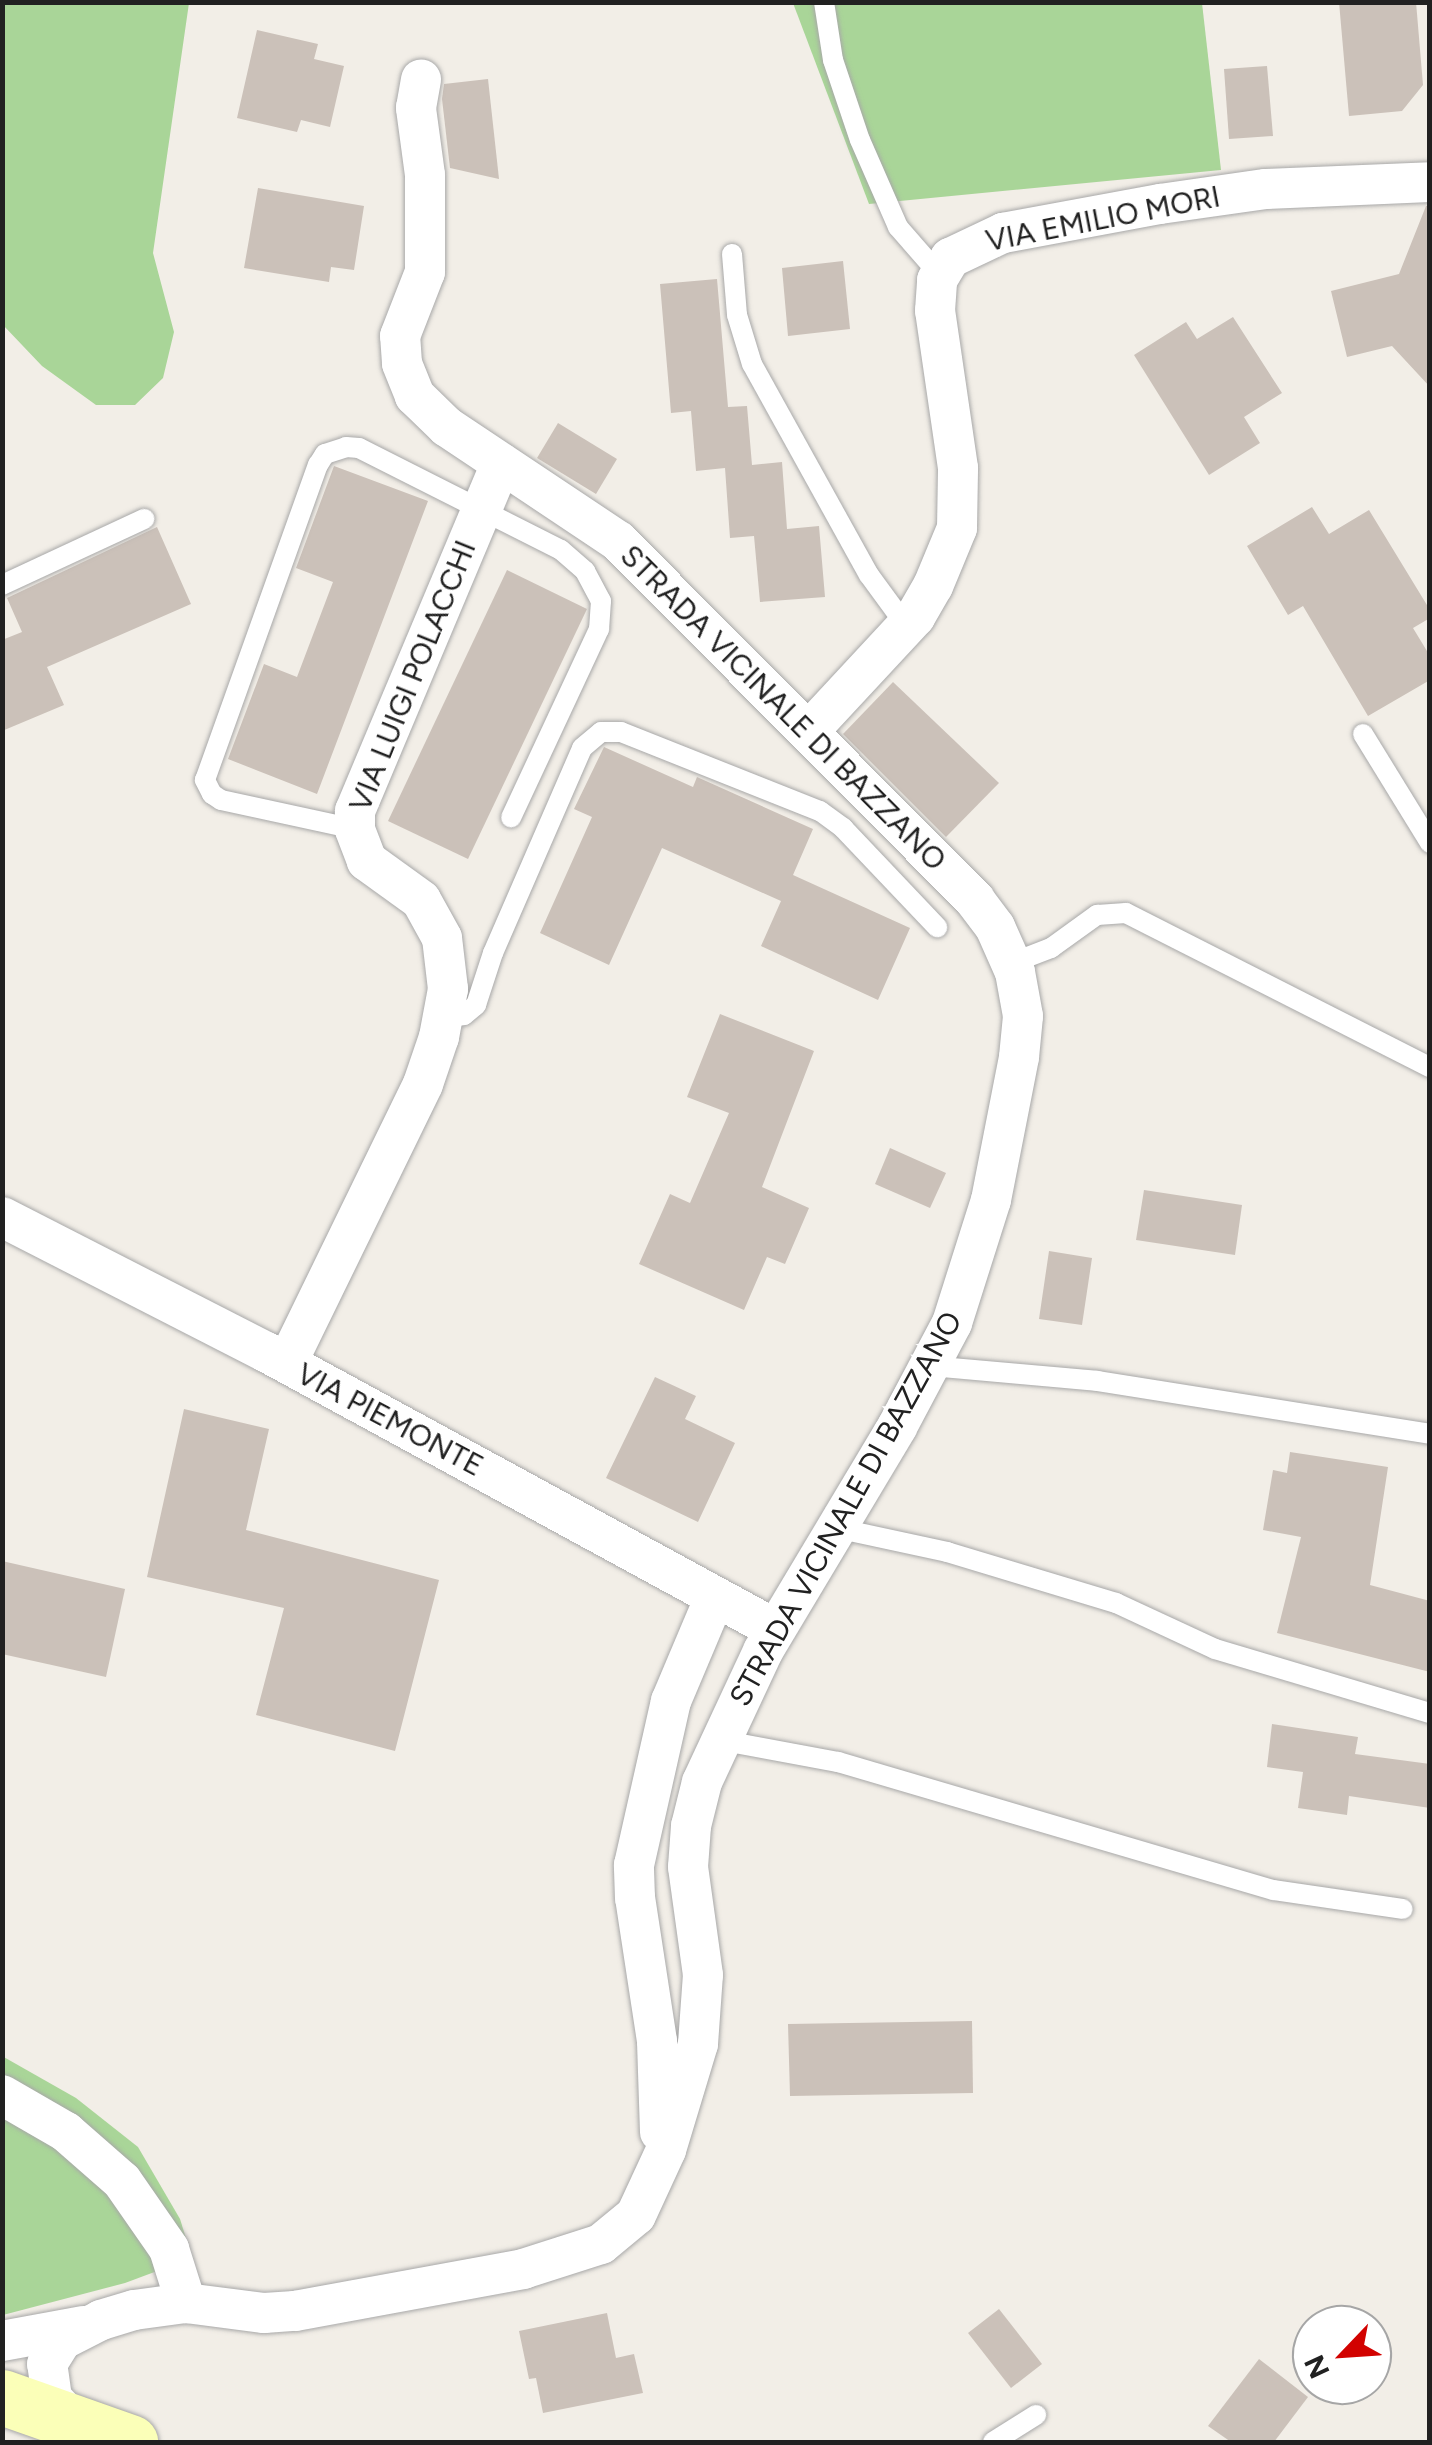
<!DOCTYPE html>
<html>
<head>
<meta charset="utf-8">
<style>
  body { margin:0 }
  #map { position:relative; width:1432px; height:2445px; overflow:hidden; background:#f2eee7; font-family:Figtree,sans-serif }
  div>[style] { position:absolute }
  .forest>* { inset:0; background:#a9d598 }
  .building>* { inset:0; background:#cbc1b9 }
  .roads { filter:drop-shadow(0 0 2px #a8a8a8) drop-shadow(0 0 2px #a8a8a8) }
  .lane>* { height:20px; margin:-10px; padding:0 10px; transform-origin:10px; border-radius:10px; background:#fff }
  .street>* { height:40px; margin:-20px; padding:0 20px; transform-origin:20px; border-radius:20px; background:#fff }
  .secondary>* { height:55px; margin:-27.5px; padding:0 27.5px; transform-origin:27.5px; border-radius:27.5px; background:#fbffb8 }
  span { translate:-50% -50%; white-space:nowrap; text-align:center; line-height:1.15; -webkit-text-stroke:8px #fff; paint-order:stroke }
  .street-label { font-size:30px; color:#212121 }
  .frame { position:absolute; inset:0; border:5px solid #212121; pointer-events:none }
  .north { position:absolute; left:1292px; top:2305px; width:100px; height:100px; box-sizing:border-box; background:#fff; border:2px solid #a6a6a6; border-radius:50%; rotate:245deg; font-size:28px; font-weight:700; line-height:40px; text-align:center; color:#212121 }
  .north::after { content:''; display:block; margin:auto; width:35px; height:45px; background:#d20200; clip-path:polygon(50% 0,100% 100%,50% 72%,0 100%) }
</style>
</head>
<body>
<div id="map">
  <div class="forest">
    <i style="clip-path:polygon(3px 2px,189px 3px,153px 253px,174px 332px,163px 378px,135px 405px,96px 405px,42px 366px,3px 325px)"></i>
    <i style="clip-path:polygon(793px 3px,1202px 3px,1221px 170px,869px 204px)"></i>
    <i style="clip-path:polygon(2px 2056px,76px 2098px,138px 2147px,180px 2219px,192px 2258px,125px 2283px,3px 2315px)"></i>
  </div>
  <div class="building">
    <i style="clip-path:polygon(1339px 2px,1416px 2px,1423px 85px,1402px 111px,1349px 116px)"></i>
    <i style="clip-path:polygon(257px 30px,318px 44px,314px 59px,344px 66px,330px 127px,301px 120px,297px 132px,237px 118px)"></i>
    <i style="clip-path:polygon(1267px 66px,1273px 136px,1229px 139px,1224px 69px)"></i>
    <i style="clip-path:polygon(488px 79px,499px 179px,450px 168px,442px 99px,444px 84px)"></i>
    <i style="clip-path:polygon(258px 188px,364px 206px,354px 270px,331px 267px,329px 282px,244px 268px)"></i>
    <i style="clip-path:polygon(1426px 206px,1430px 206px,1430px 387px,1392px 346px,1347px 357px,1331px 291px,1399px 274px)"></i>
    <i style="clip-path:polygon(843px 261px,850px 329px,788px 336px,782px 268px)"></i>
    <i style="clip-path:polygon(717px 279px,728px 407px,747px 406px,752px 465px,782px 462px,787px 529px,819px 526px,825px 597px,760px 602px,754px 536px,730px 538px,725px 468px,696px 471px,691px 411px,671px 413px,660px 284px)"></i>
    <i style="clip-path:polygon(1233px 317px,1282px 393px,1244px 417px,1260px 443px,1209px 475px,1134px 355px,1186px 322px,1197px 339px)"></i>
    <i style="clip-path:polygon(558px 423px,617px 459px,596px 494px,537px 458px)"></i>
    <i style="clip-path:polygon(334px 466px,428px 501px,317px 794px,228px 759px,264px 664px,297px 677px,333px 582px,296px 568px)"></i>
    <i style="clip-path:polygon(1312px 507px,1329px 534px,1369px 510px,1430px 610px,1430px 618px,1413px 628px,1430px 656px,1430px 680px,1368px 716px,1303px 606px,1288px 615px,1247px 546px)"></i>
    <i style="clip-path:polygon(157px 527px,191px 604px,47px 667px,64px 705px,2px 731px,2px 640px,22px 632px,7px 598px)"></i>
    <i style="clip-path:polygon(507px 570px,587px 609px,468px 859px,388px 821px)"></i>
    <i style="clip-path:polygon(893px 682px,999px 783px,946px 837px,843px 734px)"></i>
    <i style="clip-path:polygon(604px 747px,693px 787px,697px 777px,813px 829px,793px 875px,910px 928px,878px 1000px,761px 946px,781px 901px,662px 848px,609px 965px,540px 933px,592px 817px,574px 809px)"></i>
    <i style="clip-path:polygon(720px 1014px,814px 1051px,762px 1187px,809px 1208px,785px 1264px,767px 1257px,744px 1310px,639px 1264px,670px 1194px,690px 1203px,729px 1113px,687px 1097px)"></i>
    <i style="clip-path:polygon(890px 1148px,946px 1173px,930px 1208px,875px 1184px)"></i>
    <i style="clip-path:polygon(1144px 1190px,1242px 1205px,1235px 1255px,1136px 1240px)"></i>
    <i style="clip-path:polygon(1049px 1251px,1092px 1258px,1082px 1325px,1039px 1319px)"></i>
    <i style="clip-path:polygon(655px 1377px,696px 1396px,685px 1419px,735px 1443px,698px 1522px,606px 1478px)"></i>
    <i style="clip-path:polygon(184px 1409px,269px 1429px,246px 1530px,439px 1580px,395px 1751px,256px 1715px,284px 1608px,147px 1577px)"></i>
    <i style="clip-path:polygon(1290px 1452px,1388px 1467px,1370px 1585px,1430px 1601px,1430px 1672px,1277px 1633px,1301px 1537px,1263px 1530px,1273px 1470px,1287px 1473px)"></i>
    <i style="clip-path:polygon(2px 1561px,125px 1589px,106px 1677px,2px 1654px)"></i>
    <i style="clip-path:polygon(1272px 1724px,1358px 1737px,1355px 1754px,1430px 1764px,1430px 1808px,1349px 1796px,1347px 1815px,1298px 1808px,1303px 1772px,1267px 1767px)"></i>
    <i style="clip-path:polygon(972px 2021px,973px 2093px,790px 2096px,788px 2024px)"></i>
    <i style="clip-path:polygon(999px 2309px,1042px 2364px,1011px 2388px,968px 2333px)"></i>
    <i style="clip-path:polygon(607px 2313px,616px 2358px,634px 2354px,643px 2393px,543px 2413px,536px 2378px,529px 2379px,519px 2331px)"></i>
    <i style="clip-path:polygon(1259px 2359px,1308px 2397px,1274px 2442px,1231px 2442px,1208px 2426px)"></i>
  </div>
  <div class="roads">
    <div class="lane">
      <i style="left:824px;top:2px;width:59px;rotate:81.2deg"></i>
      <i style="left:833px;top:60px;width:84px;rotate:71.4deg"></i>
      <i style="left:860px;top:140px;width:95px;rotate:66.4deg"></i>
      <i style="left:898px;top:227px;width:62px;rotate:48.9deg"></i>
      <i style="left:732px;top:254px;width:61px;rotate:85.3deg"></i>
      <i style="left:737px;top:315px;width:51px;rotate:73deg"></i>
      <i style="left:752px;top:364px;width:241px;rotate:61deg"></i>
      <i style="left:869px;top:575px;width:64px;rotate:53.8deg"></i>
      <i style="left:2px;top:585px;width:157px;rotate:-24.9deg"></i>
      <i style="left:1363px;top:734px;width:128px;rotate:58.4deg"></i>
      <i style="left:355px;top:829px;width:137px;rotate:-167.8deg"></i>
      <i style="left:221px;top:800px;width:11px;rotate:-146deg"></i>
      <i style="left:212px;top:794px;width:16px;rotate:-117deg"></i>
      <i style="left:205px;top:780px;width:335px;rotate:-70.3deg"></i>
      <i style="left:318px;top:465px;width:13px;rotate:-58deg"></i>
      <i style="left:325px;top:454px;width:22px;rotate:-18deg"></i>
      <i style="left:346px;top:447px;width:13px;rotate:4deg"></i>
      <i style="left:359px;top:448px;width:226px;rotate:26.8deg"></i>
      <i style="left:561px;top:550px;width:32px;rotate:41deg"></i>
      <i style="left:585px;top:571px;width:34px;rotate:62deg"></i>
      <i style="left:601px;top:601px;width:28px;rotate:94deg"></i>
      <i style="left:599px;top:629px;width:208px;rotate:115deg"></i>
      <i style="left:1012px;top:963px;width:42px;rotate:-21deg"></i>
      <i style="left:1051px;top:948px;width:57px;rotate:-35.7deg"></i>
      <i style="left:1097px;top:915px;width:29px;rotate:-4deg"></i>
      <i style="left:1126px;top:913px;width:341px;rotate:26.9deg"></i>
      <i style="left:443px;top:1018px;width:21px;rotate:-8deg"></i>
      <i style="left:464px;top:1015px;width:16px;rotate:-40deg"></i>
      <i style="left:476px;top:1005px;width:55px;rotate:-71.9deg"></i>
      <i style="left:493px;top:953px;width:223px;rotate:-66.5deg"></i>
      <i style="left:582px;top:748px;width:25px;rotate:-40deg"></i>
      <i style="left:601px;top:732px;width:20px"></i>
      <i style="left:621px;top:732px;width:214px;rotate:21.7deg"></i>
      <i style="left:820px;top:811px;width:29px;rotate:36deg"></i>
      <i style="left:843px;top:828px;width:137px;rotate:46.5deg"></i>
      <i style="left:930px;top:1366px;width:168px;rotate:5.1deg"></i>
      <i style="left:1097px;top:1381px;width:337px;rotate:9deg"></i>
      <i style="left:836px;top:1528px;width:114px;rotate:12.2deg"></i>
      <i style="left:947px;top:1552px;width:177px;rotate:16.8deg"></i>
      <i style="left:1116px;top:1603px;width:109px;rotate:24.9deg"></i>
      <i style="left:1215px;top:1649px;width:224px;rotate:16.6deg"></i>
      <i style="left:719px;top:1740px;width:121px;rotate:10.5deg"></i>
      <i style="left:838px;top:1762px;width:454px;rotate:16.4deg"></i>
      <i style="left:1274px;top:1890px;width:130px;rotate:8.4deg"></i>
      <i style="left:993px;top:2442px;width:51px;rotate:-32.1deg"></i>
    </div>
    <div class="street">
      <i style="left:809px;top:731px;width:156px;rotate:-47.1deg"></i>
      <i style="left:915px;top:617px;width:36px;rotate:-60deg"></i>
      <i style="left:933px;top:586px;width:63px;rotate:-67.5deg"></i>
      <i style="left:957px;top:528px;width:60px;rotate:-89deg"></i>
      <i style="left:958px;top:468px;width:159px;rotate:-98.3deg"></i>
      <i style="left:935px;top:311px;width:31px;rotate:-86deg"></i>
      <i style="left:937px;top:280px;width:26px;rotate:-59deg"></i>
      <i style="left:950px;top:258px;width:59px;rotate:-25.3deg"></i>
      <i style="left:1003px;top:233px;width:160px;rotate:-10.5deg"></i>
      <i style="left:1160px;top:204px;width:107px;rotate:-8.1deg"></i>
      <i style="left:1266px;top:189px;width:164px;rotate:-2.4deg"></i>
      <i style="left:2px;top:1217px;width:297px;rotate:27.1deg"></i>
      <i style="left:266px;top:1352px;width:579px;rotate:28.56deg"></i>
      <i style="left:287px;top:1363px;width:310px;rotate:-64deg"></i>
      <i style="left:423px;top:1084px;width:50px;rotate:-71.2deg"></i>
      <i style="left:439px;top:1037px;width:49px;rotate:-79.4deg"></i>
      <i style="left:448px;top:989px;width:51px;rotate:-96.7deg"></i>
      <i style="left:442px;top:938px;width:43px;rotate:-118.9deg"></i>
      <i style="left:421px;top:900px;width:67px;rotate:-144.2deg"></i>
      <i style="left:367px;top:861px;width:34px;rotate:-111deg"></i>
      <i style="left:355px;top:829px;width:18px;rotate:-90deg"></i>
      <i style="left:355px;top:811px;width:377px;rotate:-67.2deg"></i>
      <i style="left:2px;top:2095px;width:74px;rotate:30deg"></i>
      <i style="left:66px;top:2132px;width:74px;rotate:41.2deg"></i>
      <i style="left:122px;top:2181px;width:83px;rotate:55.3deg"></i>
      <i style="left:169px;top:2249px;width:57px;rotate:72.5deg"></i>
      <i style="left:660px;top:2132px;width:91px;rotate:-91.9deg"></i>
      <i style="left:657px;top:2041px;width:145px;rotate:-98.7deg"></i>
      <i style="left:635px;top:1898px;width:33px;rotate:-92deg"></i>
      <i style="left:634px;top:1865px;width:168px;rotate:-77.3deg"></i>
      <i style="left:671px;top:1701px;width:113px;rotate:-67.1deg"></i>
      <i style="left:2px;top:2341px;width:83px;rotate:-10.4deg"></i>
      <i style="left:75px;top:2423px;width:34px;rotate:-133deg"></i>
      <i style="left:52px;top:2398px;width:34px;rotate:-98deg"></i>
      <i style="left:47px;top:2364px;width:28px;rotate:-58deg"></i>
      <i style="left:62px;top:2340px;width:44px;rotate:-27.1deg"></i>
      <i style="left:101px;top:2320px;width:34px;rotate:-17deg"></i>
      <i style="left:134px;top:2310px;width:52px;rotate:-7.7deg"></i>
      <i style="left:186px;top:2303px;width:79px;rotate:7.3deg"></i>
      <i style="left:264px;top:2313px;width:31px;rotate:-4deg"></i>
      <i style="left:295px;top:2311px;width:232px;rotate:-10.4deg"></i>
      <i style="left:523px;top:2269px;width:82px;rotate:-17.8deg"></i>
      <i style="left:601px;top:2244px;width:45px;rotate:-39.6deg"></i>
      <i style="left:636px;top:2215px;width:72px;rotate:-65.2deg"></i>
      <i style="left:666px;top:2150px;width:111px;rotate:-73.2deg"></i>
      <i style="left:698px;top:2044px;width:69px;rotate:-85.9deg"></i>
      <i style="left:703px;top:1975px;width:109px;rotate:-97.9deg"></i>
      <i style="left:688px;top:1867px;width:41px;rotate:-85.8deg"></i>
      <i style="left:691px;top:1826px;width:45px;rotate:-76deg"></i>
      <i style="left:702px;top:1782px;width:145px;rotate:-65deg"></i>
      <i style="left:763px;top:1651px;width:261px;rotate:-59.1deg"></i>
      <i style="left:897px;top:1427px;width:118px;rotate:-62.1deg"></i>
      <i style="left:952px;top:1323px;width:129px;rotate:-72.4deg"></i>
      <i style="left:991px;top:1200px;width:146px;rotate:-78.9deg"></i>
      <i style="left:1019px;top:1057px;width:41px;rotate:-84.4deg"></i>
      <i style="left:1023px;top:1016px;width:45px;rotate:-100.3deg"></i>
      <i style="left:1015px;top:972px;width:49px;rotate:-114deg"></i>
      <i style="left:995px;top:927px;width:34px;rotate:-127deg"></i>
      <i style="left:975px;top:900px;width:506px;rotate:-134.84deg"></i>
      <i style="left:618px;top:541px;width:206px;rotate:-146.3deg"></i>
      <i style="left:447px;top:427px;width:45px;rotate:-135.9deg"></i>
      <i style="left:415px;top:396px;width:35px;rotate:-112deg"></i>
      <i style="left:402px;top:363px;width:27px;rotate:-94deg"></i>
      <i style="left:400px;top:336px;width:69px;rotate:-68.7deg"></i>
      <i style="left:425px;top:272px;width:97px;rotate:-90deg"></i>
      <i style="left:425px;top:175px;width:68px;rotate:-97.7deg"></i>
      <i style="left:416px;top:108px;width:29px;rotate:-80deg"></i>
    </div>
    <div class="secondary">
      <i style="left:2px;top:2397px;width:136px;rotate:19.4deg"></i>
    </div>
  </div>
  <div class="street-label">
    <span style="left:1103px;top:219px;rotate:-11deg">VIA EMILIO MORI</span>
    <span style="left:413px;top:676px;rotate:-68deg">VIA LUIGI POLACCHI</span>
    <span style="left:783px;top:708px;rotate:45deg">STRADA VICINALE DI BAZZANO</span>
    <span style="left:390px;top:1420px;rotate:28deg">VIA PIEMONTE</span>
    <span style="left:846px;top:1509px;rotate:-61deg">STRADA VICINALE DI BAZZANO</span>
  </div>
  <div class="frame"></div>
  <div class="north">N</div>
</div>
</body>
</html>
